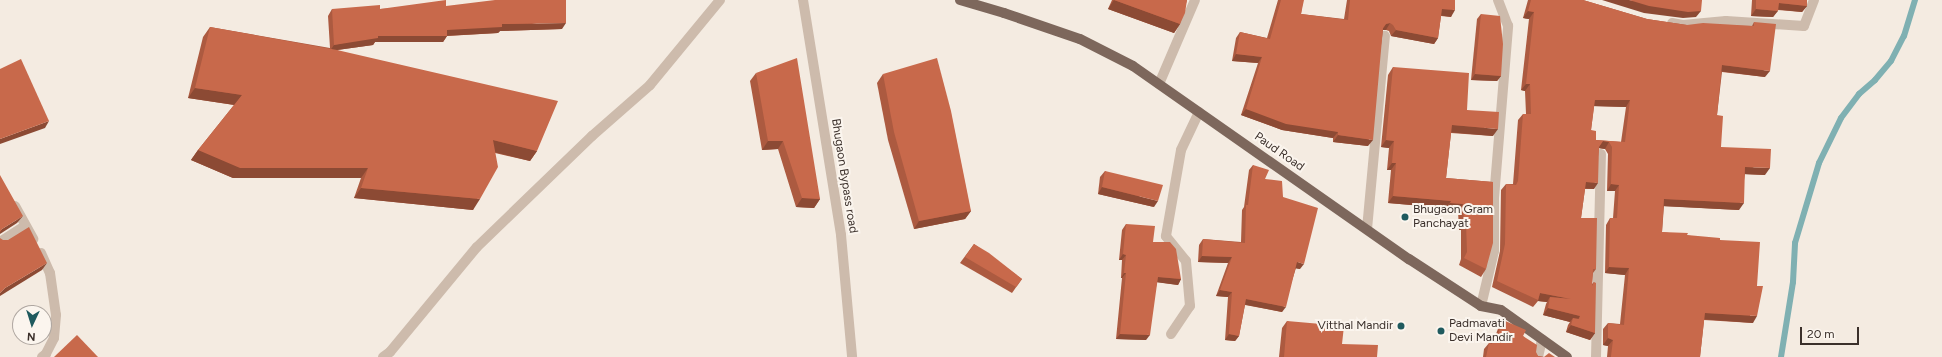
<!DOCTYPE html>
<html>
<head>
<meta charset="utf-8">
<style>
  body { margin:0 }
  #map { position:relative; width:1942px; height:357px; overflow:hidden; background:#f4ebe1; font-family:Figtree,sans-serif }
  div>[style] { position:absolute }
  .stream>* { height:6px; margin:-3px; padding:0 3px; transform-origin:3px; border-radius:3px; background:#7fb0b2 }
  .minor>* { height:10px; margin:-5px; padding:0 5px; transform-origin:5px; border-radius:5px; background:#cdbbac }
  .primary>* { height:10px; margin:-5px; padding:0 5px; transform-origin:5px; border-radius:5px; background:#7d675c }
  .wall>* { inset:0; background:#ac5a40 }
  .shaded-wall>* { inset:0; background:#8c4a34 }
  .building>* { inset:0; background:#c8694b }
  .dots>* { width:11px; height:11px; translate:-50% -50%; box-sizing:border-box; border:2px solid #fbf5ee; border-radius:50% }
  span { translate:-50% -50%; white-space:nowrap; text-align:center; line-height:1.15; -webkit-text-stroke:4px #fbf5ee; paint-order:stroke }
  .street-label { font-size:12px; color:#3b302b }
  .poi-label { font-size:12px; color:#3b302b }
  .left { translate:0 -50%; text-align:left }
  .right { translate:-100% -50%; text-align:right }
  .north { position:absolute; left:12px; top:305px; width:40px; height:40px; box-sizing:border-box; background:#fbf5ee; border:1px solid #aea6a0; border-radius:50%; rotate:184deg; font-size:11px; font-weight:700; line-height:16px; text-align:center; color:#3b302b }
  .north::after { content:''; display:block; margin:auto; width:14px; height:18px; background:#1f5a5e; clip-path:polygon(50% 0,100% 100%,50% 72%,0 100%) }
  .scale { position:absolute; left:1800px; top:327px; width:59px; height:18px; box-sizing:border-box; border:2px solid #3b302b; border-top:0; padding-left:5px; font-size:12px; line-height:14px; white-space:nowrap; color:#3b302b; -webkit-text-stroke:3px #fbf5ee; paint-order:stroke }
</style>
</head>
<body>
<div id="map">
  <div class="stream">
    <i style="left:1781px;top:357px;width:76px;rotate:-80.9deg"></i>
    <i style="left:1793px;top:282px;width:39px;rotate:-87deg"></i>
    <i style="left:1795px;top:243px;width:84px;rotate:-73.3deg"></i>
    <i style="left:1819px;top:163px;width:50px;rotate:-63.9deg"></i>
    <i style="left:1841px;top:118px;width:30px;rotate:-53deg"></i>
    <i style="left:1859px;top:94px;width:21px;rotate:-41deg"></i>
    <i style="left:1875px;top:80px;width:25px;rotate:-50deg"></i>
    <i style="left:1891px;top:61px;width:28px;rotate:-63deg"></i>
    <i style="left:1904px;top:36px;width:38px;rotate:-73deg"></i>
  </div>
  <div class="minor">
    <i style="left:803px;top:0;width:238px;rotate:80.8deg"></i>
    <i style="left:841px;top:235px;width:122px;rotate:84.8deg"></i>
    <i style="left:1672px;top:23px;width:11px;rotate:10deg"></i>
    <i style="left:1683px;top:25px;width:43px;rotate:-5.3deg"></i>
    <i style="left:1726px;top:21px;width:78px;rotate:3.7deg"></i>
    <i style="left:1804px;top:26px;width:28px;rotate:-69deg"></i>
    <i style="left:1159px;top:84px;width:91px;rotate:-66.8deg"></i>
    <i style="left:15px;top:206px;width:38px;rotate:61deg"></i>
    <i style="left:1367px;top:229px;width:194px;rotate:-84.7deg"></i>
    <i style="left:0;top:242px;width:30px;rotate:-33deg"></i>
    <i style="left:41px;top:253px;width:22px;rotate:66deg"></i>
    <i style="left:50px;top:273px;width:42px;rotate:81.9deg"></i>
    <i style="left:56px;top:315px;width:23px;rotate:95deg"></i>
    <i style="left:54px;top:338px;width:18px;rotate:117deg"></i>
    <i style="left:46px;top:354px;width:5px;rotate:143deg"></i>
    <i style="left:1481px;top:306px;width:57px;rotate:-76.7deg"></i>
    <i style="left:1494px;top:251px;width:53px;rotate:-90deg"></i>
    <i style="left:1494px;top:198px;width:173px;rotate:-85.3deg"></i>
    <i style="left:1508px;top:26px;width:28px;rotate:-111deg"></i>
    <i style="left:1171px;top:334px;width:34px;rotate:-56deg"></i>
    <i style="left:1190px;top:306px;width:45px;rotate:-95.1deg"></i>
    <i style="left:1186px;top:261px;width:32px;rotate:-129deg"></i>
    <i style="left:1166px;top:236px;width:87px;rotate:-80.1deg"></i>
    <i style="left:1181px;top:150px;width:42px;rotate:-64.7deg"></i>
    <i style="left:383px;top:357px;width:9px;rotate:-36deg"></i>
    <i style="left:390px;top:352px;width:136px;rotate:-50.4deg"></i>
    <i style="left:477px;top:247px;width:160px;rotate:-44deg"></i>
    <i style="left:592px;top:136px;width:77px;rotate:-41.3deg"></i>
    <i style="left:650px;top:85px;width:110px;rotate:-50.5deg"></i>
    <i style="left:1538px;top:357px;width:18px;rotate:-77deg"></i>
    <i style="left:1596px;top:357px;width:203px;rotate:-88.6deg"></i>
  </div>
  <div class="primary">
    <i style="left:960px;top:0;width:46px;rotate:16.5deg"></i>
    <i style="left:1004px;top:13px;width:80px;rotate:18.9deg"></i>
    <i style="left:1080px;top:39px;width:59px;rotate:27deg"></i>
    <i style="left:1133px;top:66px;width:337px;rotate:35deg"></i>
    <i style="left:1409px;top:259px;width:86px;rotate:33.1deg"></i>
    <i style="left:1481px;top:306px;width:20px;rotate:11deg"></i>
    <i style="left:1501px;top:310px;width:81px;rotate:35.5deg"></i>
  </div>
  <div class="wall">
    <i style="clip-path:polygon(1112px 0,1187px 0,1180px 24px,1174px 33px,1108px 9px)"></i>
    <i style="clip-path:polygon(1278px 0,1303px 0,1301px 14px,1344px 19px,1347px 0,1455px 0,1451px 17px,1441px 16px,1438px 38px,1434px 44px,1391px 36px,1389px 31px,1386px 30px,1383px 30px,1368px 146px,1333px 142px,1333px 138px,1282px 130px,1241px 115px,1258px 63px,1232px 61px,1236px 38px,1240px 32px,1267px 38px)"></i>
    <i style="clip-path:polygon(evenodd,1528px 0,1583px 0,1647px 19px,1687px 25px,1752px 26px,1754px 22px,1765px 77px,1722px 72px,1717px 115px,1721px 147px,1765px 175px,1745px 174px,1739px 210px,1664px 206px,1662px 232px,1720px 240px,1753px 323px,1704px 320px,1700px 357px,1607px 357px,1608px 346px,1603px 345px,1603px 329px,1608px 323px,1620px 324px,1625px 275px,1605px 273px,1606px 225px,1610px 218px,1613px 218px,1615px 191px,1607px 191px,1608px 154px,1605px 149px,1599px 148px,1594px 189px,1585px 189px,1581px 218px,1596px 269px,1593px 273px,1592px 284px,1594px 282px,1595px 333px,1590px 340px,1566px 332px,1568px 325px,1570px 322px,1543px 315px,1546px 304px,1547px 302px,1538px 301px,1533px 307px,1492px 287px,1500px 251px,1501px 190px,1506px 184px,1513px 184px,1518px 120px,1523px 114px,1526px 114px,1525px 91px,1521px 90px,1529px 19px,1523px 18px,1528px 0,1594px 106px,1626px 107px,1621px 142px,1596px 140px,1591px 130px,1594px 106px)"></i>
    <i style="clip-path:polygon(1752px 0,1807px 0,1807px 6px,1802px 12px,1778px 10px,1773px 17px,1751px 16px)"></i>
    <i style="clip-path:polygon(446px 6px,562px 29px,500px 31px,498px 33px,447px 36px,443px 42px,375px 42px,373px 45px,337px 50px,537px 151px,530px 161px,495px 153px,473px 210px,354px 198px,361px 178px,233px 178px,191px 160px,198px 150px,234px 105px,188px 98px,203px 37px,210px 27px,330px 48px,328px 16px,332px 9px,380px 9px)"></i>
    <i style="clip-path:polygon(1481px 14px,1501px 76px,1497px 81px,1471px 80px,1477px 19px)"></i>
    <i style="clip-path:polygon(1393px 67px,1467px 110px,1493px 136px,1451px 133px,1446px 178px,1493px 182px,1486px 269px,1481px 277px,1459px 265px,1461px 259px,1461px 230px,1459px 230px,1458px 211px,1445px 211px,1446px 208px,1388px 203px,1391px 170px,1387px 170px,1389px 148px,1381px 147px,1388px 75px)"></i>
    <i style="clip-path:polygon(756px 73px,820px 199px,814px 208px,796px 207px,778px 149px,762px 150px,750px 81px)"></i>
    <i style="clip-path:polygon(883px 74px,971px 211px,965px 219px,914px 229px,888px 140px,877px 83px)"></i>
    <i style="clip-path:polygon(1253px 165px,1265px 179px,1283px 197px,1300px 269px,1296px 268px,1282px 312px,1245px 305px,1239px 336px,1235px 341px,1225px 340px,1228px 297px,1216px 296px,1228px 263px,1198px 262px,1199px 245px,1203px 239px,1241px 242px,1242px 210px,1244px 207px,1249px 170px)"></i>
    <i style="clip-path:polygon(1105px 171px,1154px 207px,1098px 194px,1100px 177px)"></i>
    <i style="clip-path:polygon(1126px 224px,1153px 242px,1181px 279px,1178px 285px,1157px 282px,1146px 340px,1116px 339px,1122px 278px,1121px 278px,1122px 260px,1119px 260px,1122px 230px)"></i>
    <i style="clip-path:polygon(974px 244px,1022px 279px,1012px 293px,960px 263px)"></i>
    <i style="clip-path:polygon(1503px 320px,1523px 336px,1538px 356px,1544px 357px,1483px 357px,1484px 349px,1489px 343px,1489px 340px,1493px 334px,1496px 334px,1499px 326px)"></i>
    <i style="clip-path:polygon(1287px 321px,1342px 344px,1377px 357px,1279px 357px,1282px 328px)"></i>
  </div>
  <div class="shaded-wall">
    <i style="clip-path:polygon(1114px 0,1180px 24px,1174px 33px,1108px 9px)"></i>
    <i style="clip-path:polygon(1602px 0,1629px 0,1701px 11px,1696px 17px,1683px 18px,1644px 13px)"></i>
    <i style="clip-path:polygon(1779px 3px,1807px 6px,1802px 12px,1774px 9px)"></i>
    <i style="clip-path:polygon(1442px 9px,1455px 10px,1451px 17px,1438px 15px)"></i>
    <i style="clip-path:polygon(1756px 9px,1778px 11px,1773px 17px,1751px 16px)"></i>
    <i style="clip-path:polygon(1528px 11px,1534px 12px,1529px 19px,1523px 18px)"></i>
    <i style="clip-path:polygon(566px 23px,562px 29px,500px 31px,498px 33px,443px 36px,447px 36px,443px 42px,375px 42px,373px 45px,330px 51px,334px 45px,378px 36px,502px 24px)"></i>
    <i style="clip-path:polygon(1390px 23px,1386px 30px,1382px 30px,1386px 24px)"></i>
    <i style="clip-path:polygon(1396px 30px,1438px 38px,1434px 44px,1391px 36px)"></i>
    <i style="clip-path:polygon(1236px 54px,1262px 57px,1258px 63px,1232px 61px)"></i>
    <i style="clip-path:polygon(1722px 65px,1770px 71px,1765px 77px,1718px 71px)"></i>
    <i style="clip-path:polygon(1475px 74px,1501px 76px,1497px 81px,1471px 80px)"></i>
    <i style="clip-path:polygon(1526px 84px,1530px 84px,1525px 91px,1521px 90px)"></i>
    <i style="clip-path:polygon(195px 88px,242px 95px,235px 105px,188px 98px)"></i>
    <i style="clip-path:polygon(1595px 100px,1630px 100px,1626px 107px,1590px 106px)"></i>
    <i style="clip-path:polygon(1246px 109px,1338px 132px,1333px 138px,1282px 130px,1241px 115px)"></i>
    <i style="clip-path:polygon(49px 121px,45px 128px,0 144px,0 139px)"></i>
    <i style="clip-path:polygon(1452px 125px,1498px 129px,1493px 136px,1447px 132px)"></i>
    <i style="clip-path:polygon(1338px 135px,1373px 140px,1368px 146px,1333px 142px)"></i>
    <i style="clip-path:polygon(493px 140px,537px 151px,530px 161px,486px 150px)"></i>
    <i style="clip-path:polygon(1386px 140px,1394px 141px,1389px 148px,1381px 147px)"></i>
    <i style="clip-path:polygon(768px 141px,783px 141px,778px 149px,762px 150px)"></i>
    <i style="clip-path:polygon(1603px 141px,1609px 142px,1605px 149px,1598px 148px)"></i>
    <i style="clip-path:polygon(198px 150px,368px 168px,361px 178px,233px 178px,191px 160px)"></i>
    <i style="clip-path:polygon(1392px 163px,1396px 163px,1391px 170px,1387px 170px)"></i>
    <i style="clip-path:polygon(1745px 167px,1770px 168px,1765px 175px,1741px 174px)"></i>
    <i style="clip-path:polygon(1586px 182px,1598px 183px,1594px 189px,1581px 188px)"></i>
    <i style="clip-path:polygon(1611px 184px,1619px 185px,1615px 191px,1607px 191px)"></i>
    <i style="clip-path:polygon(1102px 187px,1158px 201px,1154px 207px,1098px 194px)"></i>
    <i style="clip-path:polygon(361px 188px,480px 199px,473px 210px,354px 198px)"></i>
    <i style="clip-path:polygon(1393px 196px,1451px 201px,1446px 208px,1388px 203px)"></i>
    <i style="clip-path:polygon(802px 198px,820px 199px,814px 208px,796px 207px)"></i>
    <i style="clip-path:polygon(1664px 199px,1744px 203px,1739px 210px,1660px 206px)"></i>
    <i style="clip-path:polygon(1450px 203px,1463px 204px,1458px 211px,1445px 211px)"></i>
    <i style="clip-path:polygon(971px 211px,965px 219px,914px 229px,919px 221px)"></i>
    <i style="clip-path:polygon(23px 216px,17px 223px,0 234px,0 231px,2px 229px)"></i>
    <i style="clip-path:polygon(1464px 223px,1466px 223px,1461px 230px,1459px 230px)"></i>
    <i style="clip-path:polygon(1123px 254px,1126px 255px,1122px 260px,1119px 260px)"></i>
    <i style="clip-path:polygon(1202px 256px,1232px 257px,1228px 263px,1198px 262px)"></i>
    <i style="clip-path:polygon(1297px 262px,1304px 264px,1300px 269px,1293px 268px)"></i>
    <i style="clip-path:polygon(47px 263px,42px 270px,0 296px,0 293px,5px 288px)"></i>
    <i style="clip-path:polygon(1609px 267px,1629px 268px,1625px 275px,1605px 273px)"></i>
    <i style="clip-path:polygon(1124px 273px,1126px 273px,1122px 278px,1121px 278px)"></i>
    <i style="clip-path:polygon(1158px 277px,1181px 279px,1178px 285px,1155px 282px)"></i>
    <i style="clip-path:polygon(1220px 290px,1232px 292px,1228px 297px,1216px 296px)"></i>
    <i style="clip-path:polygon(1540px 293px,1571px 299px,1550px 297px,1547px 302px,1538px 301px)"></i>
    <i style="clip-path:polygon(1246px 299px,1286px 307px,1282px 312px,1242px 304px)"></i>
    <i style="clip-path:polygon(1548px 308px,1580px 316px,1576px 323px,1573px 318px,1570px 322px,1543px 315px)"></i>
    <i style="clip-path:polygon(1705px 313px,1757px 316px,1753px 323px,1700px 319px)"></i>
    <i style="clip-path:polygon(1571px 325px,1595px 333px,1590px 340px,1566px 332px)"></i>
    <i style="clip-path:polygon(1120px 334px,1150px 335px,1146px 340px,1116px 339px)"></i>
    <i style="clip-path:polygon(1229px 334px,1239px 336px,1235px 341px,1225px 340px)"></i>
    <i style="clip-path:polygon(1608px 338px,1613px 340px,1608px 346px,1603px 345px)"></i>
  </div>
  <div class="building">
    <i style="clip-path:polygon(446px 0,446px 6px,495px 0,566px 0,566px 23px,502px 24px,502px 27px,447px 30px,447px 36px,378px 36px,378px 38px,334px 45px,332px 9px,380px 5px,380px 9px)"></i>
    <i style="clip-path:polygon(1114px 0,1187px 0,1185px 13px,1180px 24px)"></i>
    <i style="clip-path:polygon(1281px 0,1304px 0,1301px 14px,1348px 20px,1350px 0,1455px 0,1455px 10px,1442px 9px,1438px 38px,1396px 30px,1393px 25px,1390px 23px,1386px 24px,1383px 28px,1373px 140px,1338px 135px,1338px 132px,1286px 124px,1246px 109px,1262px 57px,1236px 54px,1240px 32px,1270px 39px)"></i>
    <i style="clip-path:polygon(evenodd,1531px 0,1583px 0,1647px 19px,1687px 25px,1703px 23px,1754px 26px,1754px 22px,1776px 24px,1770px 71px,1722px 65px,1717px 115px,1723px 116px,1721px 147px,1771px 149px,1770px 168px,1745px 167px,1744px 203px,1664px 199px,1662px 232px,1688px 233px,1687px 235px,1720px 238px,1720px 240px,1760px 242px,1757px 286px,1763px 286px,1757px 316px,1705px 313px,1700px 357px,1611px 357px,1611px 356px,1613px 340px,1608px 338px,1608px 323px,1624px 325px,1629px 268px,1609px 267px,1610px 218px,1617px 218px,1619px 185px,1611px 184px,1612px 147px,1609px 142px,1603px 141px,1599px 147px,1598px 183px,1586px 182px,1581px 218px,1597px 218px,1596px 269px,1593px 269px,1592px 286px,1594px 282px,1596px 283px,1595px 333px,1571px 325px,1573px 318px,1579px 319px,1580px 316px,1548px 308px,1550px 297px,1571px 299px,1540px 293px,1538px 300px,1497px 281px,1505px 244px,1506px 184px,1516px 185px,1518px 181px,1523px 114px,1531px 114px,1530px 84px,1526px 84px,1534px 12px,1528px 11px,1531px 0,1595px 100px,1630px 100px,1625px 142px,1596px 140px,1596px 131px,1591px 130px,1595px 100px)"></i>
    <i style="clip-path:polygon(1629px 0,1702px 0,1701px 11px,1688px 12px,1649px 6px)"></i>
    <i style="clip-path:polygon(1756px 0,1807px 0,1807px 6px,1779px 3px,1778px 11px,1756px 9px)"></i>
    <i style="clip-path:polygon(1481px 14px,1500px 16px,1503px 44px,1501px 76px,1475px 74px)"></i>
    <i style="clip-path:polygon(210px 27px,337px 50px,558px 101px,537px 151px,493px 140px,498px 167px,480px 199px,361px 188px,368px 168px,240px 168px,198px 150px,242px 95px,195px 88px)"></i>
    <i style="clip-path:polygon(797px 58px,820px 199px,802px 198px,783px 141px,768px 141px,756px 73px)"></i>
    <i style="clip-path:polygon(937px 58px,951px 111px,971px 211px,919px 221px,894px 132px,883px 74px)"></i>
    <i style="clip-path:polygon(21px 59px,49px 121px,0 139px,0 69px)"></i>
    <i style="clip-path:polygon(1393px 67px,1469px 73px,1467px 110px,1499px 112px,1498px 129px,1452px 125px,1446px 178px,1493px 182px,1493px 243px,1486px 269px,1464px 258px,1467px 252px,1466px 223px,1464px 223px,1463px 204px,1450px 203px,1451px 201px,1393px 196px,1396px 163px,1392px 163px,1394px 141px,1386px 140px)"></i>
    <i style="clip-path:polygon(1253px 165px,1269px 170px,1265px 179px,1282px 181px,1283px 197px,1318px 208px,1304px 264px,1297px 262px,1286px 307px,1246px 299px,1239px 336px,1229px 334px,1232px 292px,1220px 290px,1232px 257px,1202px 256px,1203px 239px,1245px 243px,1246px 205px,1248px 205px)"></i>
    <i style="clip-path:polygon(1105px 171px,1163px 185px,1158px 201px,1102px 187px)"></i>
    <i style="clip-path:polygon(0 175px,23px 216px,2px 229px,0 232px)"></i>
    <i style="clip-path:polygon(1126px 224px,1155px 226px,1153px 242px,1170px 242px,1176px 249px,1181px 279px,1158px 277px,1150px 335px,1120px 334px,1126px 273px,1124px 273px,1126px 255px,1123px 254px)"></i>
    <i style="clip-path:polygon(29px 227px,47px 263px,5px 288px,0 293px,0 238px,3px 240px,8px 240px)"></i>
    <i style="clip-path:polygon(974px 244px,989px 253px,1022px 279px,1016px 287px,965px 257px)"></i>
    <i style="clip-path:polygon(1503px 320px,1526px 330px,1523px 336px,1537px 345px,1536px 352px,1538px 356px,1544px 357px,1486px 357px,1489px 343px,1492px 344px,1493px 334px,1498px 334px)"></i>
    <i style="clip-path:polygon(1287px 321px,1344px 326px,1342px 344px,1378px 345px,1377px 357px,1284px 357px)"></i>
    <i style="clip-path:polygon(77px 335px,98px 357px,54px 357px)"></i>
    <i style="clip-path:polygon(1549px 353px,1555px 357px,1544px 357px)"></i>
  </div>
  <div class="dots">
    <i style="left:1405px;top:217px;background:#1f5a5e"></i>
    <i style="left:1401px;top:326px;background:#1f5a5e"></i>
    <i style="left:1441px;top:331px;background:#1f5a5e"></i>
  </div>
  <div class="street-label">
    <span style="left:1279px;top:152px;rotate:35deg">Paud Road</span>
    <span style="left:844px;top:176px;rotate:81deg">Bhugaon Bypass road</span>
  </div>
  <div class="poi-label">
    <span class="left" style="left:1413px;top:217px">Bhugaon Gram<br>Panchayat</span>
    <span class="left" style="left:1449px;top:331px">Padmavati<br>Devi Mandir</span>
    <span class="right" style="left:1393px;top:326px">Vitthal Mandir</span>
  </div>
  <div class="north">N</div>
  <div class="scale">20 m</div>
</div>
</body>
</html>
